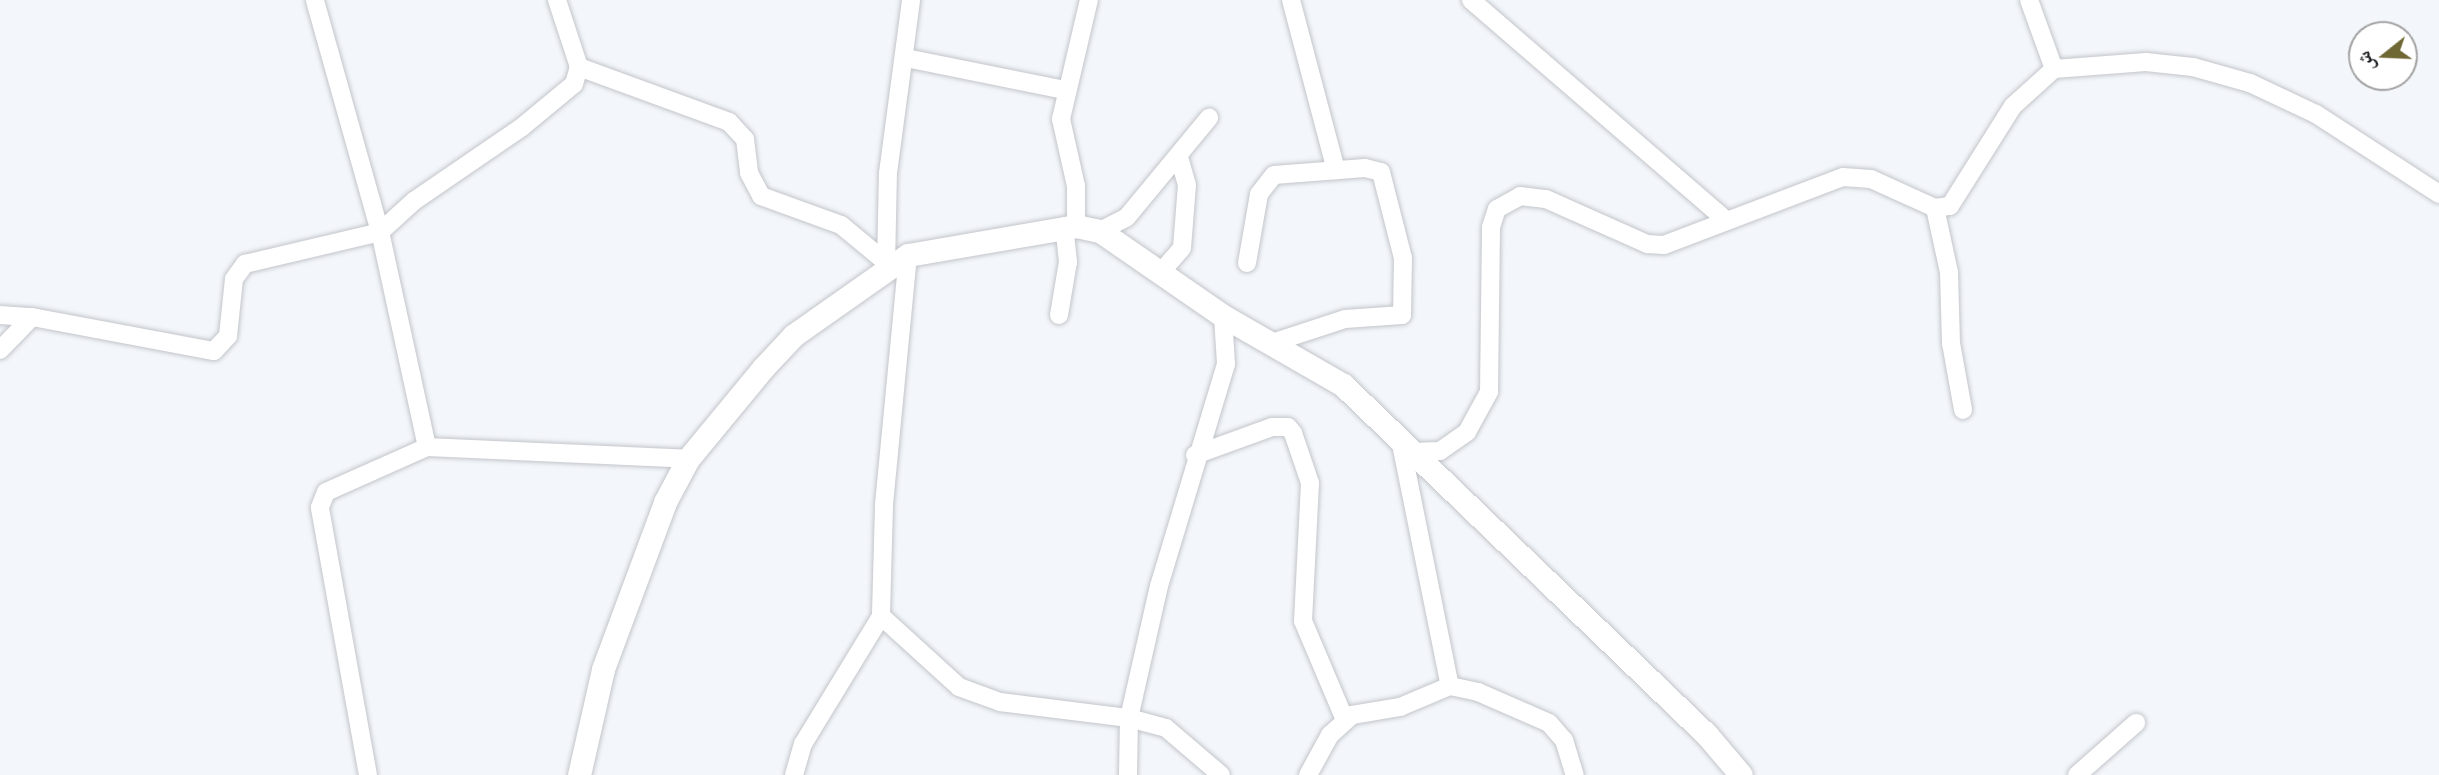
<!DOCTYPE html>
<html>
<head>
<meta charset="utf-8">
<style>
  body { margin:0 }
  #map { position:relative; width:2439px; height:775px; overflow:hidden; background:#f3f6fa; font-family:Lato,"Noto Naskh Arabic",sans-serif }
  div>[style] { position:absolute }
  .roads { filter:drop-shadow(0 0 2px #c2c5ca) drop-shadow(0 0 2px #c2c5ca) }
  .minor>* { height:18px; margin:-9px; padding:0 9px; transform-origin:9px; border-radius:9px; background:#fff }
  .tertiary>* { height:23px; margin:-11.5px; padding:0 11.5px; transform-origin:11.5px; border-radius:11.5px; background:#fff }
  span { translate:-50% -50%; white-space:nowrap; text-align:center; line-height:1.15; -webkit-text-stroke:7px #fff; paint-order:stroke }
  .north { position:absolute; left:2348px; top:21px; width:70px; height:70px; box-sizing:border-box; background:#fff; border:2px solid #a3a3a4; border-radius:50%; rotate:252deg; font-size:19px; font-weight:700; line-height:28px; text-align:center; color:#191a1c }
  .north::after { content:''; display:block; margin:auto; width:24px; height:32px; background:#6f6734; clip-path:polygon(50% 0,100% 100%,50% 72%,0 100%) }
</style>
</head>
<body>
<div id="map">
  <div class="roads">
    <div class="minor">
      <i style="left:1291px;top:0;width:176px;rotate:75.2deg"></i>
      <i style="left:1471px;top:0;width:338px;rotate:40.8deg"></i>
      <i style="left:2029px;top:0;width:73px;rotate:70.1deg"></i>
      <i style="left:906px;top:58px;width:161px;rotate:11.4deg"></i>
      <i style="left:579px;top:67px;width:160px;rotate:20.1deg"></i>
      <i style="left:729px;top:122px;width:23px;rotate:47deg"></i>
      <i style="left:745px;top:139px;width:34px;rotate:83deg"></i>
      <i style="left:749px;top:173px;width:26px;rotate:62deg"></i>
      <i style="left:761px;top:196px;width:85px;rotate:19.9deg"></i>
      <i style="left:841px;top:225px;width:60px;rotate:39.6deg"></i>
      <i style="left:1935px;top:208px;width:66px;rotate:77.7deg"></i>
      <i style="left:1949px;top:272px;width:71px;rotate:88.4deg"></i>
      <i style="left:1951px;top:343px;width:68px;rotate:79.8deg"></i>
      <i style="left:1076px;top:226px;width:40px;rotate:-90deg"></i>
      <i style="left:1076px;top:186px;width:69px;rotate:-102.6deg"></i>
      <i style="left:1061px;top:119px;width:122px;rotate:-76.8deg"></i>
      <i style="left:1100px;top:231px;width:30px;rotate:-27deg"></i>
      <i style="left:1127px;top:217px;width:129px;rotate:-50.4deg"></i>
      <i style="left:908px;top:255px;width:252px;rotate:95.5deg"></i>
      <i style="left:884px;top:506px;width:110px;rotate:91.6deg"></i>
      <i style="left:881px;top:616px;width:105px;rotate:42.3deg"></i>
      <i style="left:959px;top:687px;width:44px;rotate:20.1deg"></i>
      <i style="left:1000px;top:702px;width:130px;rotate:7.1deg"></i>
      <i style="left:1129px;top:718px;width:38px;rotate:15deg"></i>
      <i style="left:1166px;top:728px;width:72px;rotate:40.5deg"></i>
      <i style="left:1247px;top:263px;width:70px;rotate:-80.1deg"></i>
      <i style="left:1259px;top:194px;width:24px;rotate:-52deg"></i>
      <i style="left:1274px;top:175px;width:91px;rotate:-4.4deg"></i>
      <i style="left:1365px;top:168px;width:16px;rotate:14deg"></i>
      <i style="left:1381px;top:172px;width:89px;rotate:75.7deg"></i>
      <i style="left:1403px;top:258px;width:57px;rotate:91deg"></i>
      <i style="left:1402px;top:315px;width:57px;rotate:176deg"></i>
      <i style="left:1345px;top:319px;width:77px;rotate:161.8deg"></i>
      <i style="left:886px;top:266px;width:93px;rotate:-88.8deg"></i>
      <i style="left:888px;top:173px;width:175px;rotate:-82.4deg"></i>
      <i style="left:1162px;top:271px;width:30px;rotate:-49deg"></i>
      <i style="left:1182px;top:248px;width:63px;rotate:-85.5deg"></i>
      <i style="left:1187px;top:185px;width:29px;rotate:-106deg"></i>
      <i style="left:0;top:315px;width:32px;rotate:4deg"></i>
      <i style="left:1059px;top:315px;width:54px;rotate:-80.4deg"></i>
      <i style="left:1068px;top:262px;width:36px;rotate:-96deg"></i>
      <i style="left:0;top:350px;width:46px;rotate:-45.9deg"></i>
      <i style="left:32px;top:317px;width:185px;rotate:10.6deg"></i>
      <i style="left:214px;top:351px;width:21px;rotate:-47deg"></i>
      <i style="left:228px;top:336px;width:57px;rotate:-84deg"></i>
      <i style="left:234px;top:279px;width:19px;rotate:-54deg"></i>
      <i style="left:245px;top:264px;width:139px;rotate:-13.3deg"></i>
      <i style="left:380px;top:232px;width:241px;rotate:-105.7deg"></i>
      <i style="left:1400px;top:439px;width:252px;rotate:78.6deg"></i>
      <i style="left:427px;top:447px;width:220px;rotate:-102.3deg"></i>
      <i style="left:380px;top:232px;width:46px;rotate:-42.4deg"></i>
      <i style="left:414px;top:201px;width:131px;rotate:-34.4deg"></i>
      <i style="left:522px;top:127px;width:67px;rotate:-39.6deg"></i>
      <i style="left:574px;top:84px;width:18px;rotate:-74deg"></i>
      <i style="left:579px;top:67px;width:71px;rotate:-108.2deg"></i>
      <i style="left:1412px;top:452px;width:28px;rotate:-2deg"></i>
      <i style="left:1440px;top:451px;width:33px;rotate:-35deg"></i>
      <i style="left:1467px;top:432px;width:46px;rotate:-61.2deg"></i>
      <i style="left:1489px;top:392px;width:165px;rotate:-89.3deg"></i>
      <i style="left:1491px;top:227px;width:19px;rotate:-72deg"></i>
      <i style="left:1497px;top:209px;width:26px;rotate:-29deg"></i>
      <i style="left:1520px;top:196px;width:26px;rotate:7deg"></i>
      <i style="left:1546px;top:199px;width:111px;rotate:24deg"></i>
      <i style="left:1647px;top:244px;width:17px;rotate:3deg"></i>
      <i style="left:1664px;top:245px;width:191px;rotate:-20.8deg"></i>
      <i style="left:1843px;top:177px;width:28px;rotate:4deg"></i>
      <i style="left:1871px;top:179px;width:70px;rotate:24.4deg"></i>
      <i style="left:1935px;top:208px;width:15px;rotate:-8deg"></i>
      <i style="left:1950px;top:206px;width:118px;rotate:-57.8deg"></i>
      <i style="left:2013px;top:106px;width:55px;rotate:-42.1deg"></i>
      <i style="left:2054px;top:69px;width:92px;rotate:-4.4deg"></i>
      <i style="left:2146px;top:62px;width:47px;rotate:6.1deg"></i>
      <i style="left:2193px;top:67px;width:59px;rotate:15.7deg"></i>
      <i style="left:2250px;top:83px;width:73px;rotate:25.2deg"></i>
      <i style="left:2316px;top:114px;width:147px;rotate:33deg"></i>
      <i style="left:1195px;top:455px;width:82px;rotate:-20deg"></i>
      <i style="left:1272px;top:427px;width:16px"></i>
      <i style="left:1288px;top:427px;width:8px;rotate:50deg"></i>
      <i style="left:1293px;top:433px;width:53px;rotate:71.2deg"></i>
      <i style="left:1310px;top:483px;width:138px;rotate:92.9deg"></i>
      <i style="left:1303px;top:621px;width:108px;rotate:67deg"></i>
      <i style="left:368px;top:775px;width:272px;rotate:-100.2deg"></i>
      <i style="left:320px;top:507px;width:16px;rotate:-68deg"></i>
      <i style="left:326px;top:492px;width:111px;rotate:-24deg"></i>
      <i style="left:427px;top:447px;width:261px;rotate:2.6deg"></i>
      <i style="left:794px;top:775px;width:32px;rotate:-74deg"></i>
      <i style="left:803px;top:744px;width:150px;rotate:-58.6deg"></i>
      <i style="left:1128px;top:775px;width:57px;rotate:-89deg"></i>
      <i style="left:1129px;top:718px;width:135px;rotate:-77.2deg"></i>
      <i style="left:1159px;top:586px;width:232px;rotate:-73.2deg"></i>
      <i style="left:1226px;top:364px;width:48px;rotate:-93.6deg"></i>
      <i style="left:1308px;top:775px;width:46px;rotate:-61.2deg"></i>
      <i style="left:1330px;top:735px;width:30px;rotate:-42deg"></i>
      <i style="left:1352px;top:715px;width:49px;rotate:-9.5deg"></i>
      <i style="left:1400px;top:707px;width:54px;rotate:-22.8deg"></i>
      <i style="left:1450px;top:686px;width:29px;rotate:12deg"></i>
      <i style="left:1478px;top:692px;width:77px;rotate:23.6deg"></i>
      <i style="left:1549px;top:723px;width:23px;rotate:49deg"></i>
      <i style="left:1564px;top:740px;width:37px;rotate:73deg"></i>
      <i style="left:2077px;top:775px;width:79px;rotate:-41.4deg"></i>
    </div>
    <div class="tertiary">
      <i style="left:579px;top:775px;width:109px;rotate:-77.2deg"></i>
      <i style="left:603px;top:669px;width:178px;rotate:-69.6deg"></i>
      <i style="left:665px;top:502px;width:49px;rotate:-61.9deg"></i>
      <i style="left:688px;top:459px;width:118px;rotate:-50.5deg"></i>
      <i style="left:763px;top:368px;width:45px;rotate:-46.8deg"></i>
      <i style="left:794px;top:335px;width:139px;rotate:-35.1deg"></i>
      <i style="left:908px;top:255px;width:170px;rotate:-9.8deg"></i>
      <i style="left:1076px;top:226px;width:25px;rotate:12deg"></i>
      <i style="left:1100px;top:231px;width:150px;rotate:34.6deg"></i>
      <i style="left:1223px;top:316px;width:138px;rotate:29.9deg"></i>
      <i style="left:1343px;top:385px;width:505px;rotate:43.88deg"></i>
      <i style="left:1707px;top:735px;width:52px;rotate:49.6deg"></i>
    </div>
  </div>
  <div class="north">ش</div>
</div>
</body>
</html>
